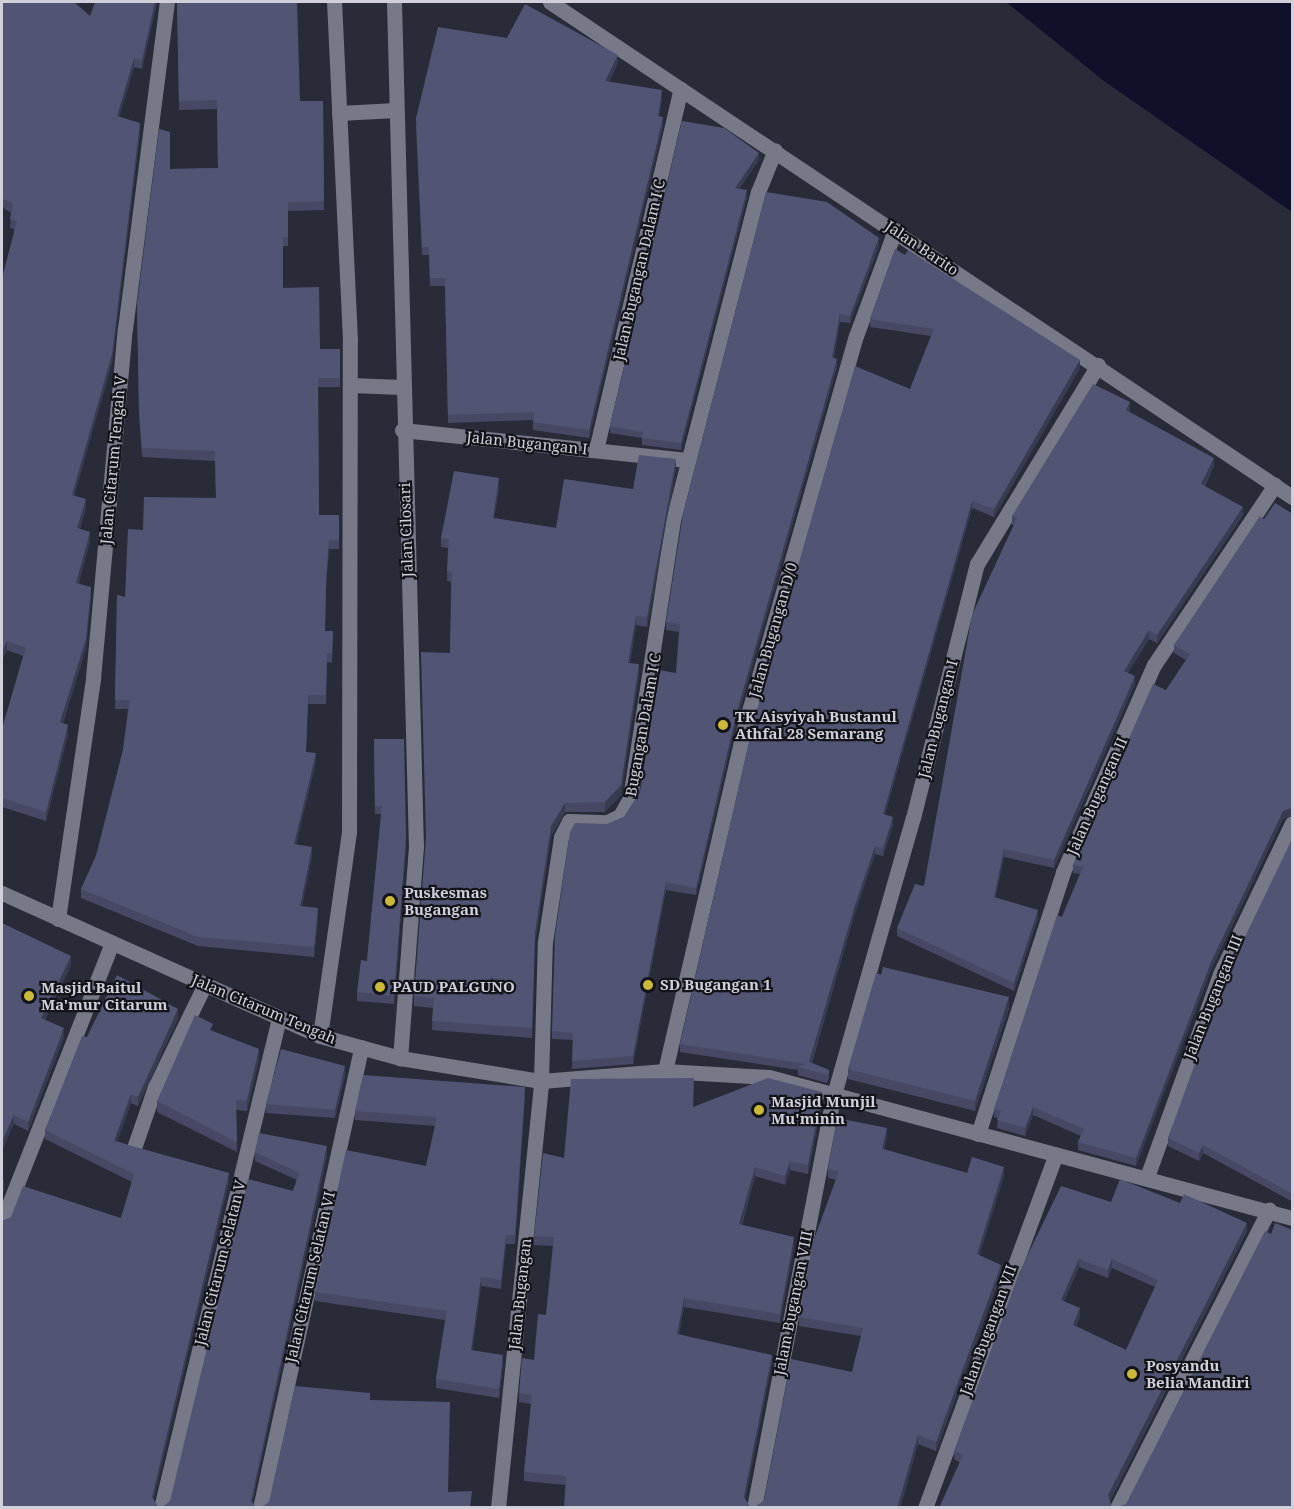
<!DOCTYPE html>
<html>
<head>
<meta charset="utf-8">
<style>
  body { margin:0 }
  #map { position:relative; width:1294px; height:1509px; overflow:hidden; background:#2a2b39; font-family:"Noto Serif",serif }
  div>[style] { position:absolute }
  .water>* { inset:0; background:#11102b }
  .minor>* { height:15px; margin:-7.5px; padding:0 7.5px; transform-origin:7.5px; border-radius:7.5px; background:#777988 }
  .wall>* { inset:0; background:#474864 }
  .shaded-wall>* { inset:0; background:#393b51 }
  .building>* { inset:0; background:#525474 }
  .dots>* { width:16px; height:16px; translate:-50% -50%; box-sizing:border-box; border:3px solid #13141a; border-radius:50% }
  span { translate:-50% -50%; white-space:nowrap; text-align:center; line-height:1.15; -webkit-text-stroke:4.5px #13141a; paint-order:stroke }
  .street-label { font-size:15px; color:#cfd0da }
  .poi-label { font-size:15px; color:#cfd0da; font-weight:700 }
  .left { translate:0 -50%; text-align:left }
  .frame { position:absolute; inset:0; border:3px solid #cfd0da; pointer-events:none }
</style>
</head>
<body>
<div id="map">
  <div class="water">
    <i style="clip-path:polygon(1006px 2px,1292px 2px,1292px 212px,1104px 81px)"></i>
  </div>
  <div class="minor">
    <i style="left:394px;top:2px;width:844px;rotate:88.51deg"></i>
    <i style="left:416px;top:846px;width:213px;rotate:94.3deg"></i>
    <i style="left:550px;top:2px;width:892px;rotate:33.71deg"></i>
    <i style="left:339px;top:113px;width:57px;rotate:-3deg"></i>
    <i style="left:351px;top:385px;width:50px;rotate:2.3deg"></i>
    <i style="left:402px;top:430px;width:287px;rotate:6deg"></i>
    <i style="left:596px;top:450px;width:371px;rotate:-76.8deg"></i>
    <i style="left:2px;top:893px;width:349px;rotate:24.2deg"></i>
    <i style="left:320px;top:1036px;width:83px;rotate:15.4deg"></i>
    <i style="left:400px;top:1058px;width:143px;rotate:9.3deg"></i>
    <i style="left:541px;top:1081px;width:124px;rotate:-4.6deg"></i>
    <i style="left:665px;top:1071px;width:104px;rotate:3.3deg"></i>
    <i style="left:769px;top:1077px;width:542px;rotate:15.09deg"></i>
    <i style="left:58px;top:919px;width:244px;rotate:-81.7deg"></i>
    <i style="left:93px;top:678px;width:350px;rotate:-84.8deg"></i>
    <i style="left:125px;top:329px;width:330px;rotate:-82.7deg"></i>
    <i style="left:320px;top:1036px;width:206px;rotate:-81.9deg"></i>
    <i style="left:349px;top:832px;width:492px;rotate:-89.9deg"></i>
    <i style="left:350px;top:340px;width:338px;rotate:-92.7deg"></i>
    <i style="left:665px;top:1071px;width:355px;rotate:-77deg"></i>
    <i style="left:745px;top:725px;width:405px;rotate:-74.1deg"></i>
    <i style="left:856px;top:336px;width:113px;rotate:-69.8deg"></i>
    <i style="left:978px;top:1134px;width:275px;rotate:-72deg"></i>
    <i style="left:1063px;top:872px;width:226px;rotate:-66.3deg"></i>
    <i style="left:1154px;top:665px;width:217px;rotate:-56.1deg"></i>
    <i style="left:134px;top:1148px;width:65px;rotate:-71deg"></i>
    <i style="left:155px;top:1087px;width:114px;rotate:-64.1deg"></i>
    <i style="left:1147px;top:1177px;width:216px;rotate:-70.2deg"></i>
    <i style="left:1220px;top:974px;width:167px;rotate:-64.5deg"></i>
    <i style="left:2px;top:1222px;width:300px;rotate:-68.5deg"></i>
    <i style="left:161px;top:1508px;width:504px;rotate:-76.46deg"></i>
    <i style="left:260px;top:1508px;width:472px;rotate:-77.6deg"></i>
    <i style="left:498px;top:1508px;width:429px;rotate:-84.2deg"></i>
    <i style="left:541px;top:1081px;width:139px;rotate:-88.4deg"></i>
    <i style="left:545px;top:942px;width:106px;rotate:-81.3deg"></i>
    <i style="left:561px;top:837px;width:18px;rotate:-63deg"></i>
    <i style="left:569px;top:821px;width:38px;rotate:2deg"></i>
    <i style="left:607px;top:822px;width:14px;rotate:-25deg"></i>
    <i style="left:620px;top:816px;width:21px;rotate:-61deg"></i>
    <i style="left:630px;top:798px;width:281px;rotate:-81.2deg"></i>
    <i style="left:673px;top:520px;width:339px;rotate:-75.5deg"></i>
    <i style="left:758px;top:192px;width:45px;rotate:-68deg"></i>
    <i style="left:754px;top:1508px;width:418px;rotate:-79.1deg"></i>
    <i style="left:833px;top:1098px;width:291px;rotate:-74.1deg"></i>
    <i style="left:913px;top:818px;width:262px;rotate:-75.9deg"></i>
    <i style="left:977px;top:564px;width:233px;rotate:-58.7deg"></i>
    <i style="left:925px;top:1508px;width:377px;rotate:-69.7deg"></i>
    <i style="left:1117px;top:1508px;width:335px;rotate:-63deg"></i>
  </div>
  <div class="wall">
    <i style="clip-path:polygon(2px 2px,90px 16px,157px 2px,142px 69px,134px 67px,119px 117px,140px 132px,112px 363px,74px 495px,86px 508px,80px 529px,90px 541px,79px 583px,91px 596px,86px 648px,63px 723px,68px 734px,46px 821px,2px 807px,2px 729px,23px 656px,7px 650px,2px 660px,14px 229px,10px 228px,11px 213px,2px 207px)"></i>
    <i style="clip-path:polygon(177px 2px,300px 101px,323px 101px,324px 210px,288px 211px,288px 246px,283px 246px,283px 288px,320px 349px,340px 349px,340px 387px,318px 387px,319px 515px,339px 515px,339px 549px,329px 549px,326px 587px,325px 631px,333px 631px,332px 663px,327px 662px,326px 704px,308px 704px,306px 752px,316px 762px,296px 844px,312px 857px,302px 906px,318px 917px,314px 957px,198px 946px,81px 898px,81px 889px,96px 856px,123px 750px,128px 709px,115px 709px,117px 595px,125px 597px,143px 530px,216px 498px,215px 461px,142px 457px,139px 416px,137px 304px,170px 169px,218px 168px,217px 109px,179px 110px)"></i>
    <i style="clip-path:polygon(618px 63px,609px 82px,662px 98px,659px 116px,663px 125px,589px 438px,533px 430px,533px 420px,448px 423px,445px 286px,430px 286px,429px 255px,422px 255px,416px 126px)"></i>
    <i style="clip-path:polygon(682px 121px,759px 160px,739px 189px,747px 197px,681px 450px,642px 445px,642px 438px,610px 433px,610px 426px)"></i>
    <i style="clip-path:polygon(879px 246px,850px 323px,840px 322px,834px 357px,837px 367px,736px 723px,696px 895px,666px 890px,633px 1064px,572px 1069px,573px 1040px,552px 1039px,552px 1031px,607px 824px,624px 817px,640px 792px,676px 673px,679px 632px,666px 630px,666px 622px)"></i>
    <i style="clip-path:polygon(895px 249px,1080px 368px,994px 517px,972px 508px,885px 814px,893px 825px,883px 856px,875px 854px,854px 916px,812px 1063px,829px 1070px,829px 1078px,827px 1083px,798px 1075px,798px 1070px,680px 1052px,680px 1044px,910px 389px,931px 336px,870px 327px,870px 319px)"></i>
    <i style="clip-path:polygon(1130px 410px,1129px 412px,1214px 466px,1205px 486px,1243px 515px,1157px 643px,1149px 639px,1128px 673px,1135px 684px,1054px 868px,1004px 857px,995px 898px,1038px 918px,1014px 991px,897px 936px,897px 928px,924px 886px,1014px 525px,1012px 525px,1012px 516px)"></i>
    <i style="clip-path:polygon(676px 469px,647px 627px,636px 625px,630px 663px,639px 674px,621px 795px,605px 812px,565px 812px,551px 836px,535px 942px,532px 1038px,432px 1030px,433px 1008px,414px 1006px,414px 996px,450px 653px,451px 582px,447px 581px,448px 548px,441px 547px,441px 538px,499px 488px,494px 518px,556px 528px)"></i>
    <i style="clip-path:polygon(1293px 514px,1293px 815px,1283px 819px,1211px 970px,1136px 1166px,1078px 1150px,1078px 1142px,1081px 1136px,1033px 1115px,1025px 1136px,997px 1128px,998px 1118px,994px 1117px,994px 1109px,1062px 917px,1080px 874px,1073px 873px,1073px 865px,1166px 690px,1186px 660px,1174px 653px,1174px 645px,1264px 519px)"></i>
    <i style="clip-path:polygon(374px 739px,406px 846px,394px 1004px,357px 1001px,357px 992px,367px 961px,381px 814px,375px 814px)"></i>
    <i style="clip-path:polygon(1293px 837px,1293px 1202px,1203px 1153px,1199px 1161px,1168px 1146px,1168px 1138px)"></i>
    <i style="clip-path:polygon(2px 923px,71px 965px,45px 1020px,64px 1037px,28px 1131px,14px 1124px)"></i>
    <i style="clip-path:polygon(881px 975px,1009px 1008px,975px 1111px,848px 1079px,848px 1069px)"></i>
    <i style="clip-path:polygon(178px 1018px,138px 1106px,131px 1103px,117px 1141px,229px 1182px,153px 1499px,2px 1508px,2px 1221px,121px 1218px,132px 1182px,45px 1139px,45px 1130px,87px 1037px)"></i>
    <i style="clip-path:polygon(213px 1032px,259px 1060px,247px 1111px,236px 1110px,237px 1152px,157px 1112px,157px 1101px)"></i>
    <i style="clip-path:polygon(345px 1075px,335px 1118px,266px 1113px,266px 1104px)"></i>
    <i style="clip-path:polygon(525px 1096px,515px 1244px,506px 1244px,501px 1289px,481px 1286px,472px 1350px,503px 1364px,499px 1398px,436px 1388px,436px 1379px,445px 1320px,315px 1301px,315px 1292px,426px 1166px,435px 1126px,355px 1120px,355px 1111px)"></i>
    <i style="clip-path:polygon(822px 1101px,808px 1174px,790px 1170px,785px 1185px,755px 1176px,742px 1225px,794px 1246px,780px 1323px,684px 1307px,679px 1334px,772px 1364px,565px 1485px,524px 1481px,524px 1472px,531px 1404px,519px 1402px,519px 1393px,534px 1360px,546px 1315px,553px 1246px,534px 1245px,534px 1236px,564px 1158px,694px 1107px)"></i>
    <i style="clip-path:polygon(887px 1137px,884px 1149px,967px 1173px,1004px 1176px,979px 1255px,1001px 1274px,936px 1451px,918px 1444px,900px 1508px,753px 1508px,764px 1501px,852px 1372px,861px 1336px,799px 1326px,799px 1317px,836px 1180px,828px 1178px,828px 1169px)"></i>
    <i style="clip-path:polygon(255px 1152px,327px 1155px,252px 1503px,170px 1501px,297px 1180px,255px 1161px)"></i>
    <i style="clip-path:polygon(evenodd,1111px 1202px,1180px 1203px,1247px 1231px,1110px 1501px,959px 1462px,954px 1459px,954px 1451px,1111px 1202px,1079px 1267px,1108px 1278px,1112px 1268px,1155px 1287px,1126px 1350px,1076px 1326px,1080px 1316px,1064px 1301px,1079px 1267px)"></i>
  </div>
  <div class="shaded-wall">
    <i style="clip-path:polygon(155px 2px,157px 2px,142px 69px,142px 60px)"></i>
    <i style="clip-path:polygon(618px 55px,618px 63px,605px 89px,605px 81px)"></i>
    <i style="clip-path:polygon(134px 58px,134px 67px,117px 125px,117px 116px)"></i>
    <i style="clip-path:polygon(662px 90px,662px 98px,658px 124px,658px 116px)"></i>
    <i style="clip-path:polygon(663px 117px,663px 125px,589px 438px,589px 430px)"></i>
    <i style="clip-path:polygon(140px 123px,140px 132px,112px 363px,72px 504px,72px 495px)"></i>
    <i style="clip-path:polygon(759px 153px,759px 160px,735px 195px,735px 188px)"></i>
    <i style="clip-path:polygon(747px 190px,747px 197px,681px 450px,681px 443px)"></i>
    <i style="clip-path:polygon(879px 238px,879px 246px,850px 323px,850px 316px)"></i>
    <i style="clip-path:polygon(840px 314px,840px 322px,832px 365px,832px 357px)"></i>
    <i style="clip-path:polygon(837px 359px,837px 367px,736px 723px,696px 895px,696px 888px,736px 715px)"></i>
    <i style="clip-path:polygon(1080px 360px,1080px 368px,994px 517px,994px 509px)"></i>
    <i style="clip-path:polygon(1130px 402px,1130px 410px,1126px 418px,1126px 410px)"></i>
    <i style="clip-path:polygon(1214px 458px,1214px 466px,1201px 492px,1201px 484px)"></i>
    <i style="clip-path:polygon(676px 459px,676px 469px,647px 627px,647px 617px)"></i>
    <i style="clip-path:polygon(499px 478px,499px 488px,493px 527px,493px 518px)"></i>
    <i style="clip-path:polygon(86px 499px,86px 508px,77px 538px,77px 528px)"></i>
    <i style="clip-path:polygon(972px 501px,972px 508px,883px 821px,883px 814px)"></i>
    <i style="clip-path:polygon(1243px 507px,1243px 515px,1157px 643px,1157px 635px)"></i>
    <i style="clip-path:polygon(90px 532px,90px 541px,76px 592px,76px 583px)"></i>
    <i style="clip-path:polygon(329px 540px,329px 549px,326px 587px,326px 578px)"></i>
    <i style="clip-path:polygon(91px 587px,86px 648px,60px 731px,60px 722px)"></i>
    <i style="clip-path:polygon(636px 616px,636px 625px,628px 673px,628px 663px)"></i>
    <i style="clip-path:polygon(1149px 630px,1149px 639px,1124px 679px,1124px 671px)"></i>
    <i style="clip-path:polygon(7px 641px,7px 650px,2px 660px,2px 651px)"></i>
    <i style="clip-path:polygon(639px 664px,639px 674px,621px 795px,605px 812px,605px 802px)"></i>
    <i style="clip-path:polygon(1135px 676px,1135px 684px,1054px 868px,1054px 860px)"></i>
    <i style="clip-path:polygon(68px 725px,68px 734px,46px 821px,46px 812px)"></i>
    <i style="clip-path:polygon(316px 753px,316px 762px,294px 853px,294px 844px)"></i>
    <i style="clip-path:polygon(565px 803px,565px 812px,551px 836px,535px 942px,532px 1038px,535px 932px,551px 826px)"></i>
    <i style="clip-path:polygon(1293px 807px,1293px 815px,1283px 819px,1211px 970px,1136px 1166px,1136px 1158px,1211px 962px,1283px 811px)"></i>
    <i style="clip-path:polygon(893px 817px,893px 825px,883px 856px,883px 848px)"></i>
    <i style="clip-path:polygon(406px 837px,406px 846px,394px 1004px,394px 996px)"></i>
    <i style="clip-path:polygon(875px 846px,875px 854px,854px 916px,809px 1070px,809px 1062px,854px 908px)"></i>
    <i style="clip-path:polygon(312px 847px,312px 857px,300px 915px,300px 906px)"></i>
    <i style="clip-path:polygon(1004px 849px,1004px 857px,994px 905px,994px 897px)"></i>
    <i style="clip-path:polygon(666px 882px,666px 890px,633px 1064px,633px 1056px)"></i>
    <i style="clip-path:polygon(318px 908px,318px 917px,314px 957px,314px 947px)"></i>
    <i style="clip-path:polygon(1038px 910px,1038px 918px,1014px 991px,1014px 983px)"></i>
    <i style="clip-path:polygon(71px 956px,71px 965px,41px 1027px,41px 1018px)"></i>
    <i style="clip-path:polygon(1009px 997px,1009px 1008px,975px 1111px,975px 1101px)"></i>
    <i style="clip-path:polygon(178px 1009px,178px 1018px,138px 1106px,138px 1097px)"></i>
    <i style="clip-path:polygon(64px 1028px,64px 1037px,28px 1131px,28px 1122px)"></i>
    <i style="clip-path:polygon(259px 1049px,259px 1060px,247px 1111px,247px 1100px)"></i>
    <i style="clip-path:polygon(345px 1066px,345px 1075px,335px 1118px,335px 1110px)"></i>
    <i style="clip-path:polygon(525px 1087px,525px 1096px,515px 1244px,515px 1235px)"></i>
    <i style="clip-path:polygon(822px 1092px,822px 1101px,808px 1174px,808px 1165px)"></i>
    <i style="clip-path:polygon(131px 1094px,131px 1103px,114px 1150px,114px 1141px)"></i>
    <i style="clip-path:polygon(1033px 1107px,1033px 1115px,1025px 1136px,1025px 1128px)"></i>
    <i style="clip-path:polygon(14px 1115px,14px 1124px,2px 1151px,2px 1142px)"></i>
    <i style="clip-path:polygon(887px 1128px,887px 1137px,882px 1158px,882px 1149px)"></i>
    <i style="clip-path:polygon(1203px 1145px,1203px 1153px,1199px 1161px,1199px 1153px)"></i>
    <i style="clip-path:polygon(327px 1146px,327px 1155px,251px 1508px,251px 1501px)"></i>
    <i style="clip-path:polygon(790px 1161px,790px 1170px,785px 1185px,785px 1176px)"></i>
    <i style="clip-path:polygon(755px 1167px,755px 1176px,739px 1233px,739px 1224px)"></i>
    <i style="clip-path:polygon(1004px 1167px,1004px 1176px,977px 1263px,977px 1254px)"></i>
    <i style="clip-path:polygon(229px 1173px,229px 1182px,152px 1506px,152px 1497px)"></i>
    <i style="clip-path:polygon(4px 1180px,4px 1189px,2px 1197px,2px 1188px)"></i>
    <i style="clip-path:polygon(1247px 1223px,1247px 1231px,1108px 1504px,1108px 1495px)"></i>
    <i style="clip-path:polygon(506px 1235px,506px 1244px,501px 1289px,501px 1280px)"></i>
    <i style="clip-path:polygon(794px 1237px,794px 1246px,780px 1323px,780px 1314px)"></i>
    <i style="clip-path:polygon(1079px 1259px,1079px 1267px,1061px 1308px,1061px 1300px)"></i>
    <i style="clip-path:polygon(1112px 1259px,1112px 1268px,1108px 1278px,1108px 1270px)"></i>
    <i style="clip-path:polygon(1001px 1265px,1001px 1274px,936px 1451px,936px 1442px)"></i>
    <i style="clip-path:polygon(481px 1277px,481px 1286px,471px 1359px,471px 1350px)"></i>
    <i style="clip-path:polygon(684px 1298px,684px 1307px,677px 1343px,677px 1334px)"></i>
    <i style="clip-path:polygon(1080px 1308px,1080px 1316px,1073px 1333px,1073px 1325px)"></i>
    <i style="clip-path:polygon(503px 1355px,503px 1364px,499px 1398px,499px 1389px)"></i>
    <i style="clip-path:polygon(772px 1355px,772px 1364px,744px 1506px,744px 1497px)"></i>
    <i style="clip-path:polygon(918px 1435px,918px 1444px,900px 1508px,897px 1508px)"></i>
  </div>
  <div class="building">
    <i style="clip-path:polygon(2px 2px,74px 2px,90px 16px,95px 2px,155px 2px,142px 60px,134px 58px,117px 116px,140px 123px,112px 354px,72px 495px,86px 499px,77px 528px,90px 532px,76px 583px,91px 587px,86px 639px,60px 722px,68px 725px,46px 812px,2px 798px,2px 729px,26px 648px,7px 641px,2px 651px,2px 278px,17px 221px,10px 219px,13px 204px,2px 198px)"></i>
    <i style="clip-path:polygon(177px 2px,297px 2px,300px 101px,323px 101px,324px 201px,288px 202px,288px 237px,283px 237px,283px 288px,319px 287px,320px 349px,340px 349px,340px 378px,318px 378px,319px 515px,339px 515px,339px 540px,329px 540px,326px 578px,325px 631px,333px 631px,332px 653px,327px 653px,326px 695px,308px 695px,306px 752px,316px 753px,294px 844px,312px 847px,300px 906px,318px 908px,314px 947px,198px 937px,81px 889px,96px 856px,123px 750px,130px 700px,115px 700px,117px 595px,125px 597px,128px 529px,143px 530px,144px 497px,216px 498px,215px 451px,142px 448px,139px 407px,137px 304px,159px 129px,170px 132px,170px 169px,218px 168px,217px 100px,179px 101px)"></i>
    <i style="clip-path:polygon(525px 4px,618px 55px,605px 81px,662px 90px,658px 116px,663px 117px,589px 430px,533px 422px,534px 412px,448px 415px,445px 278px,430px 278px,429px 247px,422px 247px,416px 118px,438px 27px,507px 38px)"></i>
    <i style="clip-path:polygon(682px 121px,724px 128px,759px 153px,735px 188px,747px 190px,681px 443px,642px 438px,643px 432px,610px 426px)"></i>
    <i style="clip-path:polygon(766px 192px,827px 202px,879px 238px,850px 316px,840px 314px,832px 357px,837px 359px,736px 715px,696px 888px,666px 882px,633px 1056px,572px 1061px,573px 1033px,552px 1031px,555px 935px,570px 832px,575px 823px,607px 824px,624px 817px,640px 792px,659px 670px,676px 673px,680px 624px,666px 622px,683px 514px)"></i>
    <i style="clip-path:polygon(895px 249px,905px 255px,908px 250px,1080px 360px,994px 509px,972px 501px,883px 814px,893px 817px,883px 848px,875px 846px,854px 908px,809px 1062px,829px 1070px,827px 1075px,798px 1067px,806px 1064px,680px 1044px,754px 720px,855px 366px,910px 389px,934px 329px,870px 319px)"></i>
    <i style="clip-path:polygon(1093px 384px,1130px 402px,1126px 410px,1214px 458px,1201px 484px,1243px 507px,1157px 635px,1149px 630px,1124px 671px,1135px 676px,1054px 860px,1004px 849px,994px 897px,1038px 910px,1014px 983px,897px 928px,915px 884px,924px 886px,972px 615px,1017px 518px,1012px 516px)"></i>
    <i style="clip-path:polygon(639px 455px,676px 459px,647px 617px,636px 616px,628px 663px,639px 664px,621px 785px,605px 802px,565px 803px,551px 826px,535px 932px,532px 1028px,432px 1021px,434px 998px,414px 996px,426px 837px,421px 652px,450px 653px,452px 572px,447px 571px,449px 539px,441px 538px,454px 471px,499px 478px,493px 518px,556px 528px,564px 479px,633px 489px)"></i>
    <i style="clip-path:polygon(1275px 503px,1293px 514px,1293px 807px,1283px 811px,1211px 962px,1136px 1158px,1078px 1142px,1084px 1129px,1033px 1107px,1025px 1128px,997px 1120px,1001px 1111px,994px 1109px,1057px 915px,1062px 917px,1083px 867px,1073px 865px,1153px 684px,1166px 690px,1190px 654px,1174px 645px,1260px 516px,1264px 519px)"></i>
    <i style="clip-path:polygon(374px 739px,404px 739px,406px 837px,394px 996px,357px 992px,361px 960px,367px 961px,382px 806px,375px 806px)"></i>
    <i style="clip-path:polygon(1293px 837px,1293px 1194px,1203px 1145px,1199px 1153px,1168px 1138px,1229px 970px)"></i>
    <i style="clip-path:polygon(2px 923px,71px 956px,41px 1018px,64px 1028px,28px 1122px,14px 1115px,2px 1142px)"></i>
    <i style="clip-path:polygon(883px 967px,1009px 997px,975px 1101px,848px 1069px,876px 973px,881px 975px)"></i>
    <i style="clip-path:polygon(117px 975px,178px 1009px,138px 1097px,131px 1094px,114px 1141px,229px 1173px,152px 1497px,159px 1508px,2px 1508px,2px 1257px,4px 1253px,2px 1252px,2px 1221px,11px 1217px,23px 1186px,121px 1218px,134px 1174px,45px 1130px,82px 1036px,87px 1037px)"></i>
    <i style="clip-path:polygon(195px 1015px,213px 1024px,210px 1030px,259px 1049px,247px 1100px,236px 1100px,237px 1142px,157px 1101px)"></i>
    <i style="clip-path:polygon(281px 1049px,345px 1066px,335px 1110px,266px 1104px)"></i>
    <i style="clip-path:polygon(363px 1075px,525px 1087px,515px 1235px,506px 1235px,501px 1280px,481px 1277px,471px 1350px,503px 1355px,499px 1389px,436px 1379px,447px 1311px,315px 1292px,346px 1150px,426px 1166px,437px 1117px,355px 1111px)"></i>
    <i style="clip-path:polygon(694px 1078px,693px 1107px,768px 1078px,822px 1092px,808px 1165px,790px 1161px,785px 1176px,755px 1167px,739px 1224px,794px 1237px,780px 1314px,684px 1298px,677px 1334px,772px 1355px,744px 1497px,751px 1508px,564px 1508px,566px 1476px,524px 1472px,532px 1395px,519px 1393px,522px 1358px,534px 1360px,538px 1314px,546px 1315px,554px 1237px,534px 1236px,543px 1153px,564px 1158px,571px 1079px)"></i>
    <i style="clip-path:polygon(837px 1118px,887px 1128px,882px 1149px,967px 1173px,972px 1157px,1004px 1167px,977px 1254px,1001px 1265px,936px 1442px,918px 1435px,897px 1508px,753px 1508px,764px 1501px,791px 1359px,852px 1372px,863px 1328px,799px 1317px,813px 1242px,839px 1171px,828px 1169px)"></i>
    <i style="clip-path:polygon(259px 1133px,327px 1146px,251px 1501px,257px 1508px,161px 1508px,170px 1501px,248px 1179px,293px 1191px,299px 1173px,255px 1152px)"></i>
    <i style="clip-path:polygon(2px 1179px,4px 1180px,2px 1188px)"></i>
    <i style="clip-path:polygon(evenodd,1120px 1179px,1180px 1203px,1184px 1194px,1247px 1223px,1108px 1495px,1112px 1508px,939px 1508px,963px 1455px,954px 1451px,1019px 1273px,1061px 1186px,1111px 1202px,1120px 1179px,1079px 1259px,1108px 1270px,1112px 1259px,1158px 1280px,1126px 1350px,1073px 1325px,1080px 1308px,1061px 1300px,1079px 1259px)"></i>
    <i style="clip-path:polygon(1275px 1223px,1293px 1230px,1293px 1508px,1114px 1508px,1126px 1504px,1265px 1231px,1271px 1234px)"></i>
    <i style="clip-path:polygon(295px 1386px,370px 1393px,370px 1400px,450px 1402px,448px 1492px,472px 1491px,470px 1508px,260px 1508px,269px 1502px)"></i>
  </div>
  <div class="dots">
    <i style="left:723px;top:725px;background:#ccb939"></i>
    <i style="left:390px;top:901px;background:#ccb939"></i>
    <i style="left:648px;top:985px;background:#ccb939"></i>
    <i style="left:380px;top:987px;background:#ccb939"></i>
    <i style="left:29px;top:996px;background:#ccb939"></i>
    <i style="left:759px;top:1110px;background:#ccb939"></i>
    <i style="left:1132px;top:1374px;background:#ccb939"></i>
  </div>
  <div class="street-label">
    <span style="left:922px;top:248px;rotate:34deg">Jalan Barito</span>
    <span style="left:639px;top:270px;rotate:-77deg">Jalan Bugangan Dalam I C</span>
    <span style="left:527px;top:443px;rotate:6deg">Jalan Bugangan I</span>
    <span style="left:113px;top:460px;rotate:-85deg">Jalan Citarum Tengah V</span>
    <span style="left:406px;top:530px;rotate:-92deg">Jalan Cilosari</span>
    <span style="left:773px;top:630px;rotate:-74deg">Jalan Bugangan D/0</span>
    <span style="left:938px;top:719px;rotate:-76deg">Jalan Bugangan I</span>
    <span style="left:643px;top:725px;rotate:-80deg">Bugangan Dalam I C</span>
    <span style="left:1097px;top:796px;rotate:-66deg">Jalan Bugangan II</span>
    <span style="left:1213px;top:997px;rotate:-68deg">Jalan Bugangan III</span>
    <span style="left:264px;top:1009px;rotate:23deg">Jalan Citarum Tengah</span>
    <span style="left:220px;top:1263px;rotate:-76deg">Jalan Citarum Selatan V</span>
    <span style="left:310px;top:1277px;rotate:-77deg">Jalan Citarum Selatan VI</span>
    <span style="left:520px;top:1294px;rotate:-84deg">Jalan Bugangan</span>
    <span style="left:793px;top:1303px;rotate:-79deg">Jalam Bugangan VIII</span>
    <span style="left:988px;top:1330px;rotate:-70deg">Jalan Bugangan VII</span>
  </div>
  <div class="poi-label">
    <span class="left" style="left:735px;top:725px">TK Aisyiyah Bustanul<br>Athfal 28 Semarang</span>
    <span class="left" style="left:404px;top:901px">Puskesmas<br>Bugangan</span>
    <span class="left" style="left:660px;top:985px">SD Bugangan 1</span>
    <span class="left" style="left:41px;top:996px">Masjid Baitul<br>Ma'mur Citarum</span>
    <span class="left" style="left:392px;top:987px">PAUD PALGUNO</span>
    <span class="left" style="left:771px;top:1110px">Masjid Munjil<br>Mu'minin</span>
    <span class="left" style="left:1146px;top:1374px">Posyandu<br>Belia Mandiri</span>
  </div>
  <div class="frame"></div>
</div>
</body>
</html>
